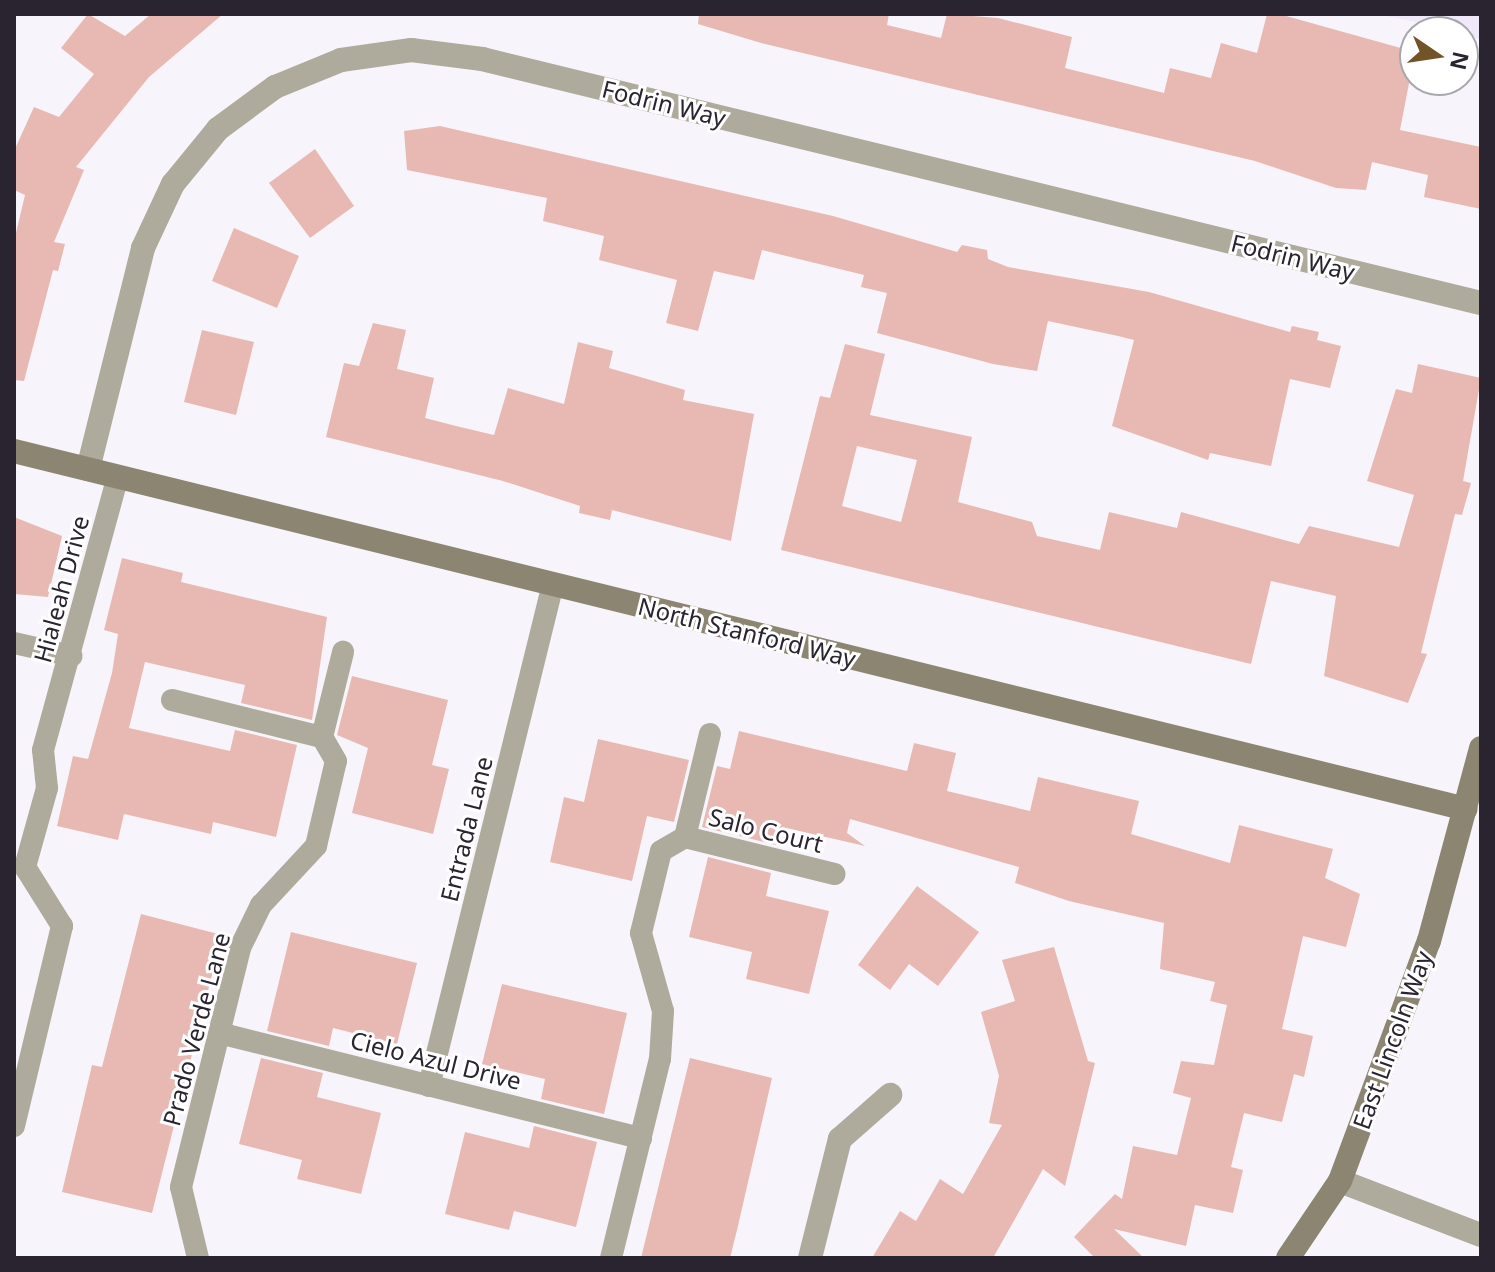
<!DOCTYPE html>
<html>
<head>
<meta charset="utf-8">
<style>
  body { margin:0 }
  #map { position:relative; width:1495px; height:1272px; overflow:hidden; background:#f7f5fb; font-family:"Noto Sans",sans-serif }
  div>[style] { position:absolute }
  .built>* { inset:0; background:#efe9f9 }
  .building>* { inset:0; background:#e8b8b3 }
  .lane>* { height:22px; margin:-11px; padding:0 11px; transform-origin:11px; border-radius:11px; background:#aeaa9c }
  .street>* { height:24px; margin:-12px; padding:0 12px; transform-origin:12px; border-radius:12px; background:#aeaa9c }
  .secondary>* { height:24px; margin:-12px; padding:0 12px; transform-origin:12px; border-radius:12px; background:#8b8571 }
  span { translate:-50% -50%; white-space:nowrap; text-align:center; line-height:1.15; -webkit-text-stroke:6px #fff; paint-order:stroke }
  .street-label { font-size:24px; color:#292430 }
  .frame { position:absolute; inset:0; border:16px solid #292430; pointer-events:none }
  .north { position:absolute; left:1399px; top:16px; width:80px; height:80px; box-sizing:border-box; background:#fff; border:2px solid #a9a7ac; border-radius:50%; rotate:103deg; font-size:22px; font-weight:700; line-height:32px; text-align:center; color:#292430 }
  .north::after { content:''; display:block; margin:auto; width:28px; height:36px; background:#735429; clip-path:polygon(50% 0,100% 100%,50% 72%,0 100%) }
</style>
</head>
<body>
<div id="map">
  <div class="built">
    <i style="clip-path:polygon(1378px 14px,1481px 14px,1481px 40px,1463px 32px)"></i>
  </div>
  <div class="building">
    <i style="clip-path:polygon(88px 14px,125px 36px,151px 14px,223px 14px,149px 77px,76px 167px,84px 170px,54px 242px,65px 244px,58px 271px,53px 270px,24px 381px,14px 380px,14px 241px,25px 195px,14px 190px,14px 151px,34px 107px,59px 117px,94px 74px,61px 48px)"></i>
    <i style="clip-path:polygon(699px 14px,889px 14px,887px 25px,941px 38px,947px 14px,998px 18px,1072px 37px,1065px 68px,1164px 93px,1170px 68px,1211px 78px,1221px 43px,1257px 53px,1267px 14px,1279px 14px,1415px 52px,1400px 130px,1481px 147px,1481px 209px,1424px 197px,1428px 175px,1372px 162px,1366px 190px,1336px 188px,1255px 161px,761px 43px,698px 24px)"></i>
    <i style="clip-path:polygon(440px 126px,833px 216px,957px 252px,962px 245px,987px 250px,988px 259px,1008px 267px,1149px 292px,1290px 332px,1292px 326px,1319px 332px,1317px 340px,1341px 346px,1330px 388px,1290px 379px,1271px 466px,1210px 453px,1208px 460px,1112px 426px,1134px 340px,1118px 336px,1048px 321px,1037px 371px,993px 364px,877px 333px,887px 293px,861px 287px,864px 275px,762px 250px,754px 280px,714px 271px,698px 331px,666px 323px,677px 280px,599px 260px,604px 236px,543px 221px,547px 198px,407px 170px,404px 131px)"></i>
    <i style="clip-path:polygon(315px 149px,354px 206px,310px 238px,269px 183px)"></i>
    <i style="clip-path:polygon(234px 228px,299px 256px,277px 308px,212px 281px)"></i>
    <i style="clip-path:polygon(373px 323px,406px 330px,397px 369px,434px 378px,425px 418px,456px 426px,494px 435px,508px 388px,564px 404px,578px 342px,613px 351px,609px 368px,685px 390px,683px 400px,754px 414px,731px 541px,612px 510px,610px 520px,579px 513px,580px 506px,503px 481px,326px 437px,344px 363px,359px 366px)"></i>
    <i style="clip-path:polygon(202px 330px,254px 342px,236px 415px,184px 402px)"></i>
    <i style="clip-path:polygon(evenodd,845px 344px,885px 354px,870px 415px,972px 437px,958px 502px,1032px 522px,1037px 536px,1100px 550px,1109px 512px,1177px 528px,1181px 512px,1299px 544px,1309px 526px,1399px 547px,1414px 495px,1367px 481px,1396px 389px,1412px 393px,1418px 364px,1481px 378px,1463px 481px,1471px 483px,1462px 515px,1455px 514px,1421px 653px,1427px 654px,1408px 703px,1324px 676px,1336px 596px,1271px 581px,1251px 664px,781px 550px,820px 396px,830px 398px,845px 344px,857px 446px,917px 460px,901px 522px,842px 506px,857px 446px)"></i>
    <i style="clip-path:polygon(14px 517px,62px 536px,48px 597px,14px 594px)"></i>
    <i style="clip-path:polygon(122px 558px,183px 573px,181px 582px,327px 617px,312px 720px,241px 703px,245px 685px,145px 662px,129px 728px,230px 751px,235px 730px,297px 745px,276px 837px,213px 822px,211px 834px,124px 814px,118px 840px,57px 826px,73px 756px,88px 759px,112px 673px,118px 634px,104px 630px)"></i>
    <i style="clip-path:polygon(352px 676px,448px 700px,432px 765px,449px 769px,433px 834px,352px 813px,368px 748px,337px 735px)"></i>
    <i style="clip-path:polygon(739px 731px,907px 771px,914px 743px,956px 753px,947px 791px,1030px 811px,1038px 777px,1139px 801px,1131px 834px,1230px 863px,1239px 825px,1333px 849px,1325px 878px,1360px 894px,1346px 947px,1303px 936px,1282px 1029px,1313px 1036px,1304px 1077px,1294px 1074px,1282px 1122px,1244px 1113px,1231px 1167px,1243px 1170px,1233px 1213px,1195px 1205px,1186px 1246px,1114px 1229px,1144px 1258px,1095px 1258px,1074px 1237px,1115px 1194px,1122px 1199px,1133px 1146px,1177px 1155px,1191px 1098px,1173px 1093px,1181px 1061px,1214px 1065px,1227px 1005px,1210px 1001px,1215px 982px,1160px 969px,1164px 923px,1069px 901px,1015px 883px,1019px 867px,850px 819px,847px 833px,865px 846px,782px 827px,777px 845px,702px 827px,717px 766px,730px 769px)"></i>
    <i style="clip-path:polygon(598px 739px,689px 760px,674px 822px,647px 816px,632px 881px,550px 862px,564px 797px,584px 802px)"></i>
    <i style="clip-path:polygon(708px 857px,771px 873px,766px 896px,829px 911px,809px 994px,746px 979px,752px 952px,689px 937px)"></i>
    <i style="clip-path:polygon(917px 886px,979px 932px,938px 986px,909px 964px,890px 990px,858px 965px)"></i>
    <i style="clip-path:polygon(141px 914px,222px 935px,152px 1213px,62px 1192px,92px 1065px,102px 1067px)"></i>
    <i style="clip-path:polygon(291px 932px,417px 963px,397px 1044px,333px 1028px,329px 1046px,267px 1031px)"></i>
    <i style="clip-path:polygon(1054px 947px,1088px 1061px,1095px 1063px,1065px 1186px,1043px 1169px,993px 1258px,872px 1258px,900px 1211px,916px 1221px,940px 1179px,963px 1194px,1002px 1125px,989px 1123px,999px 1076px,981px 1012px,1015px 1001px,1002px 960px)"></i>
    <i style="clip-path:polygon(502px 984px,627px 1013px,604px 1114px,541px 1099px,545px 1079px,482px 1064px)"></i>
    <i style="clip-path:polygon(261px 1058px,323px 1073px,317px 1097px,381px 1113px,361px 1194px,297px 1179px,302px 1160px,239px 1144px)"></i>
    <i style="clip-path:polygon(690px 1058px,772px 1078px,737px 1230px,730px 1258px,641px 1258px)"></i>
    <i style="clip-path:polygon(534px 1126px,597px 1142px,576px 1227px,514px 1211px,509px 1230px,445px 1214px,465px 1132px,529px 1148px)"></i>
  </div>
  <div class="lane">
    <i style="left:14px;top:643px;width:59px;rotate:12.6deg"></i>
    <i style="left:172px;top:700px;width:154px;rotate:13.9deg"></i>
    <i style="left:685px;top:837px;width:154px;rotate:13.9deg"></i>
    <i style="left:219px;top:1033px;width:435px;rotate:14deg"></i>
    <i style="left:429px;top:1086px;width:517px;rotate:-76.13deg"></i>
    <i style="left:14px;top:1126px;width:206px;rotate:-76.5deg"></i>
    <i style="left:62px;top:926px;width:70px;rotate:-122.1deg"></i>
    <i style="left:25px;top:867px;width:82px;rotate:-74.4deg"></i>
    <i style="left:47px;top:788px;width:38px;rotate:-96deg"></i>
    <i style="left:43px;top:750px;width:284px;rotate:-74.7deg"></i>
    <i style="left:198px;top:1258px;width:73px;rotate:-103.5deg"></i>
    <i style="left:181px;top:1187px;width:246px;rotate:-76.1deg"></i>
    <i style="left:240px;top:948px;width:48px;rotate:-64deg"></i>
    <i style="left:261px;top:905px;width:81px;rotate:-47deg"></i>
    <i style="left:316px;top:846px;width:87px;rotate:-76.8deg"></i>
    <i style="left:336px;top:761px;width:28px;rotate:-120deg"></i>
    <i style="left:322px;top:737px;width:88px;rotate:-76.1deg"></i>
    <i style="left:611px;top:1258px;width:205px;rotate:-76.2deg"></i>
    <i style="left:660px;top:1059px;width:48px;rotate:-86.4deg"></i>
    <i style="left:663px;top:1011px;width:81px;rotate:-105.8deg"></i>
    <i style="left:641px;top:933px;width:84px;rotate:-76.3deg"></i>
    <i style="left:661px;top:851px;width:28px;rotate:-30deg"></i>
    <i style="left:685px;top:837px;width:106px;rotate:-76.4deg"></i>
  </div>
  <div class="street">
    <i style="left:88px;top:469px;width:228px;rotate:-76deg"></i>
    <i style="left:143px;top:248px;width:71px;rotate:-64.9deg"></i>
    <i style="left:173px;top:184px;width:71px;rotate:-50.7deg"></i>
    <i style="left:218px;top:129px;width:71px;rotate:-36.4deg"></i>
    <i style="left:275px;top:87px;width:71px;rotate:-22.2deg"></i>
    <i style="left:341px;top:60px;width:71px;rotate:-8.1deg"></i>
    <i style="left:411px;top:50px;width:72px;rotate:7.2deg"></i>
    <i style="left:482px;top:59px;width:1028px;rotate:13.73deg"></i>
    <i style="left:1340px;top:1181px;width:151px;rotate:21deg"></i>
    <i style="left:810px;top:1258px;width:123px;rotate:-75.9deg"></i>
    <i style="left:840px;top:1139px;width:67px;rotate:-41.3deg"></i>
  </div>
  <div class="secondary">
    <i style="left:14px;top:451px;width:1495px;rotate:13.85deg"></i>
    <i style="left:1288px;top:1258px;width:93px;rotate:-56deg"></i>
    <i style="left:1340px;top:1181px;width:256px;rotate:-69.7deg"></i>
    <i style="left:1429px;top:941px;width:200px;rotate:-74.9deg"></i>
  </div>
  <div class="street-label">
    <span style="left:664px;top:103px;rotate:14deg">Fodrin Way</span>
    <span style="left:1293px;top:257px;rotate:14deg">Fodrin Way</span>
    <span style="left:61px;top:589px;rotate:-75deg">Hialeah Drive</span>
    <span style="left:747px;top:632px;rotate:14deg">North Stanford Way</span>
    <span style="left:466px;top:829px;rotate:-76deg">Entrada Lane</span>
    <span style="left:766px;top:830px;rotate:14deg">Salo Court</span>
    <span style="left:196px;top:1029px;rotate:-75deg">Prado Verde Lane</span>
    <span style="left:1392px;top:1040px;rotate:-70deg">East Lincoln Way</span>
    <span style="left:436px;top:1060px;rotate:14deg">Cielo Azul Drive</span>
  </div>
  <div class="frame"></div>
  <div class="north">N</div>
</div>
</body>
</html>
